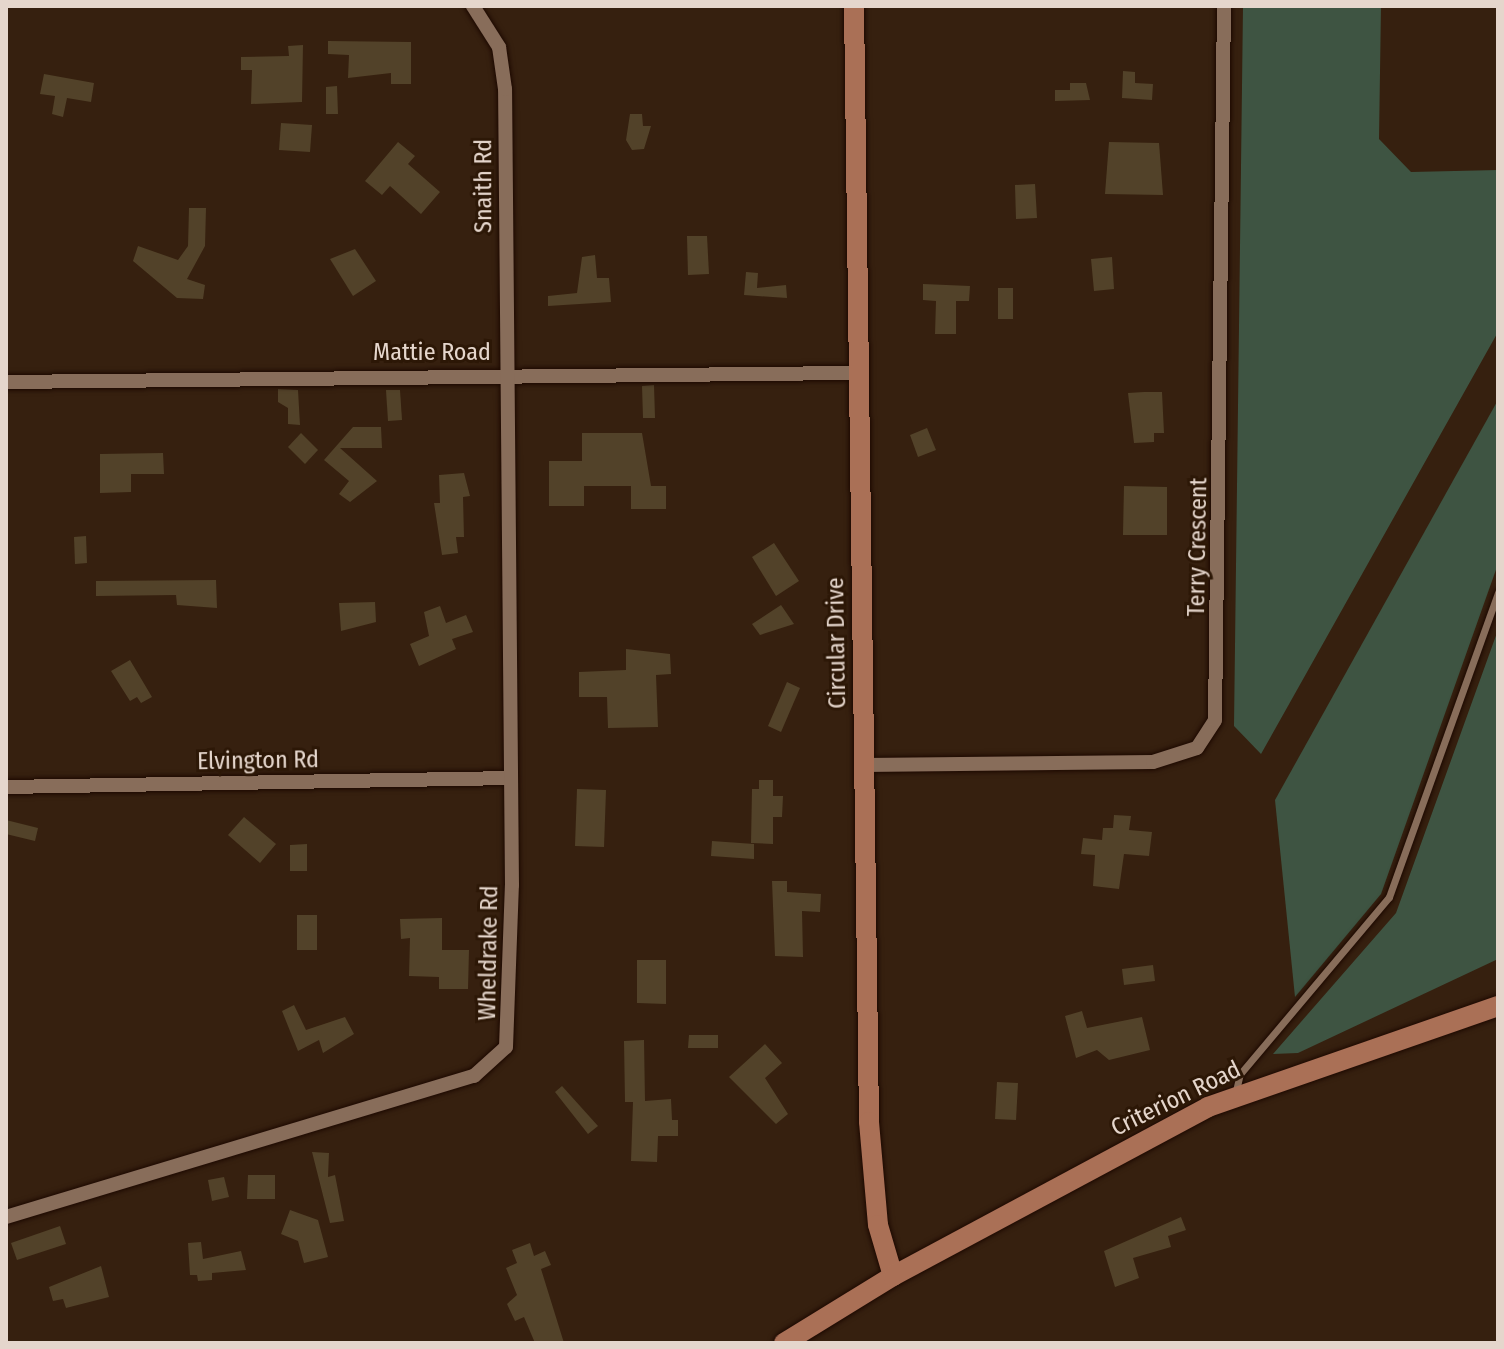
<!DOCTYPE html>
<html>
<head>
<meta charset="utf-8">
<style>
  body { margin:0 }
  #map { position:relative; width:1504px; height:1349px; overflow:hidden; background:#36200f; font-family:"Fira Sans Condensed",sans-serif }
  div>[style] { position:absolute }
  .green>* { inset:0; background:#3e5442 }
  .building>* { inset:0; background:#524229 }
  .roads { filter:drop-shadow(0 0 2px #1d0900) drop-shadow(0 0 2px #1d0900) }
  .lane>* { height:7px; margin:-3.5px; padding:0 3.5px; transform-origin:3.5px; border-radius:3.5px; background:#886d5a }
  .street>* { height:14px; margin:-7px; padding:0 7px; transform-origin:7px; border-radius:7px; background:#886d5a }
  .secondary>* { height:20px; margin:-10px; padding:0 10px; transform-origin:10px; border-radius:10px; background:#aa7056 }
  span { translate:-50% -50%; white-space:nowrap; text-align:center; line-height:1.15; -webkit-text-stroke:6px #2c1706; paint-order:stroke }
  .street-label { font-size:24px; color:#e5d6cc }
  .frame { position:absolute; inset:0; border:8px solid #e5d6cc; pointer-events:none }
</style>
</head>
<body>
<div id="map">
  <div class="green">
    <i style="clip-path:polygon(1243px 6px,1381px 6px,1379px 139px,1411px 172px,1498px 170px,1498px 332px,1261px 754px,1234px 726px)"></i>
    <i style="clip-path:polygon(1498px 400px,1498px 564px,1381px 894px,1295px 997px,1275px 800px)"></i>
    <i style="clip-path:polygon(1498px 630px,1498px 959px,1298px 1053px,1273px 1054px,1396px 913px)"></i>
  </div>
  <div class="building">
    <i style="clip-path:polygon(328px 41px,411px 42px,411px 84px,391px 84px,391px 73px,348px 78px,349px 55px,328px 54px)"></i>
    <i style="clip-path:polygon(303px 45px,302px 102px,251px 104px,252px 70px,241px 70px,241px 57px,289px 56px,288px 46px)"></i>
    <i style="clip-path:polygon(1123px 71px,1135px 72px,1135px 83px,1153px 84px,1152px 100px,1122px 98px)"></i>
    <i style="clip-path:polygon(44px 74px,94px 83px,91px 102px,67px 98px,63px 117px,52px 114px,55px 96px,40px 94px)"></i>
    <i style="clip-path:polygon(1070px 83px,1086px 83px,1090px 100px,1055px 101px,1055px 90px,1070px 90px)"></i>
    <i style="clip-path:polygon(337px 86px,338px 114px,326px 114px,326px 87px)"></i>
    <i style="clip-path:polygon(630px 114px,642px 114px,643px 126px,651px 126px,644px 149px,632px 150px,626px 140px)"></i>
    <i style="clip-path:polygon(281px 123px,312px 125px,310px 152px,279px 150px)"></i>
    <i style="clip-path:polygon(398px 142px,415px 156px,408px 164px,440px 192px,421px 214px,390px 186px,382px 195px,365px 181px)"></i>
    <i style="clip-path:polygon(1109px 142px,1159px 143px,1163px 195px,1105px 194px)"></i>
    <i style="clip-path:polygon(1035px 184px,1037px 218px,1016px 219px,1015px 185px)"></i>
    <i style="clip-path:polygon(189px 208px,206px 208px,205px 246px,187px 279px,205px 285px,203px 299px,177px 298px,133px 261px,138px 246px,178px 260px,188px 246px)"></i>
    <i style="clip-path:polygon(687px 236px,707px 236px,709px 274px,688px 275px)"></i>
    <i style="clip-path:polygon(355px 249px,376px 281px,353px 296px,330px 259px)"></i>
    <i style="clip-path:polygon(595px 255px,597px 278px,609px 278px,611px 302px,548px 306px,548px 296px,577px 293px,582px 257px)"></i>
    <i style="clip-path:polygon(1112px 257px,1114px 289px,1094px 291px,1091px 259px)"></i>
    <i style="clip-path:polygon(746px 272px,758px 273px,757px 288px,786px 285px,787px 298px,744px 295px)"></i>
    <i style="clip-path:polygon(923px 284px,970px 286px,969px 301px,956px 301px,956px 334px,935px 334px,936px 301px,923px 300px)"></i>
    <i style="clip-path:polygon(998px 288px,1013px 288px,1013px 319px,998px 319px)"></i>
    <i style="clip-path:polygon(654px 385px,655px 418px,643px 418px,642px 386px)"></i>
    <i style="clip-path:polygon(278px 389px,298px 390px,300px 425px,288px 424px,288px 408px,278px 402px)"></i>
    <i style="clip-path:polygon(386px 390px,400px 390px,402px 420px,388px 421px)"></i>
    <i style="clip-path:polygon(1144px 392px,1162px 392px,1164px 433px,1154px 433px,1154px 442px,1134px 443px,1128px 393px)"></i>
    <i style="clip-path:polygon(353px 427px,381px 427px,382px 448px,340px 448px,377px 481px,350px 502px,339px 494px,349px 481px,324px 460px)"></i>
    <i style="clip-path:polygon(927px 428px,936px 450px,918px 457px,910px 435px)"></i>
    <i style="clip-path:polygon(301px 433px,318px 450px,305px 464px,288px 447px)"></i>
    <i style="clip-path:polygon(582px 433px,642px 433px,651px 486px,666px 486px,666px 509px,631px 509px,631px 486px,584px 486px,584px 506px,549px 506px,549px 461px,582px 461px)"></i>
    <i style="clip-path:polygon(163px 453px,164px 474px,131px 474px,131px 492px,100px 493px,100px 454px)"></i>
    <i style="clip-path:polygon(464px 473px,470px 496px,463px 497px,464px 537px,456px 537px,458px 553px,442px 555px,434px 503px,440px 503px,439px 475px)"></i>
    <i style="clip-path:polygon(1124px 486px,1167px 487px,1167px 535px,1123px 535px)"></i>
    <i style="clip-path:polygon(86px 536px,87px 563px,75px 564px,74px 537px)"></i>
    <i style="clip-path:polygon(774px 543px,799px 581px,776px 596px,752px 557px)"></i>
    <i style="clip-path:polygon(216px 580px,217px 608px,177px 605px,176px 595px,96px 596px,96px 581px)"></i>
    <i style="clip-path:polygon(375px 602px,376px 622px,341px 631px,339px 603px)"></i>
    <i style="clip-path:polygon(781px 605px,794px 624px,760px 635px,752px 624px)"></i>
    <i style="clip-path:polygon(440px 606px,446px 623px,466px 615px,473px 632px,452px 639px,456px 649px,419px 666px,410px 644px,429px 636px,424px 612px)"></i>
    <i style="clip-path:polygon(626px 649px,670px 654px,671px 674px,656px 675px,658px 727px,608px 728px,607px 697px,579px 697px,579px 672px,626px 670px)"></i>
    <i style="clip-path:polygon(130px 660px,152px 697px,141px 703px,137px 697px,130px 701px,111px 671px)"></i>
    <i style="clip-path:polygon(787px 682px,800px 688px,781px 732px,768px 726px)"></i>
    <i style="clip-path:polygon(759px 780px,773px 780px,773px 796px,783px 796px,782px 817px,773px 817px,773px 844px,751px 843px,752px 789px,759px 789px)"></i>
    <i style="clip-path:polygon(577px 789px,606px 790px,604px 847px,575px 846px)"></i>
    <i style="clip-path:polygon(1114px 815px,1131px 816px,1129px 830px,1152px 832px,1149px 856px,1124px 854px,1119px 889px,1093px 886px,1095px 855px,1081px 854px,1083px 838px,1102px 840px,1103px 828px,1113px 828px)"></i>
    <i style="clip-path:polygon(244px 817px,276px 844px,260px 863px,228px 835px)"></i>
    <i style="clip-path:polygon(6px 820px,38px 828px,35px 841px,6px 834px)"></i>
    <i style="clip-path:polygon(712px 841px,754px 844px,754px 859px,711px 856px)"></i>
    <i style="clip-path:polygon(307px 844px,307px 871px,290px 871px,290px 845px)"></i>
    <i style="clip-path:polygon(772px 881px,787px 881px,787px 892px,821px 894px,820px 912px,802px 911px,803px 957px,775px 956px)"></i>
    <i style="clip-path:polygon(297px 915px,317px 915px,317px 950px,297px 950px)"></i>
    <i style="clip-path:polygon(442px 918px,442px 950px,469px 950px,468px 989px,439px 989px,439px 977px,409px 976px,410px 938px,401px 939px,400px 919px)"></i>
    <i style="clip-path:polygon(637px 960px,666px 960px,666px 1004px,637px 1003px)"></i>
    <i style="clip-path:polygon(1153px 965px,1155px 981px,1124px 985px,1122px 969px)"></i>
    <i style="clip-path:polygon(294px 1005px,306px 1030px,345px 1017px,354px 1034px,323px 1053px,319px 1040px,298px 1051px,282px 1011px)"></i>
    <i style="clip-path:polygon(1082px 1011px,1087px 1028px,1142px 1017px,1150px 1050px,1109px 1060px,1097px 1050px,1076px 1058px,1065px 1016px)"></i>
    <i style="clip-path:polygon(689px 1035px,718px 1035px,718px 1048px,688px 1048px)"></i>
    <i style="clip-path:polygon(644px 1040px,645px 1101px,671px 1099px,672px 1120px,678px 1120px,678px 1136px,658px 1136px,657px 1162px,631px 1161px,633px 1102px,625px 1102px,624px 1041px)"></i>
    <i style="clip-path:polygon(765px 1044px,782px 1063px,765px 1078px,788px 1114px,776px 1124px,729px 1077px)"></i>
    <i style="clip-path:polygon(997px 1082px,1018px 1083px,1016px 1120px,995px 1119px)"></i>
    <i style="clip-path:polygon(562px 1086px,598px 1126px,588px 1134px,555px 1092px)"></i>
    <i style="clip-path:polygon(312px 1152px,329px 1153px,328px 1177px,335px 1175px,344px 1221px,330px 1223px)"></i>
    <i style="clip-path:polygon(248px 1175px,275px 1175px,275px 1199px,247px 1199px)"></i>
    <i style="clip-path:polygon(224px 1177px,229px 1197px,212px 1201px,208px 1180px)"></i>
    <i style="clip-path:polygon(290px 1210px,318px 1220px,328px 1257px,304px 1263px,298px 1241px,281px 1234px)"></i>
    <i style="clip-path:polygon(1181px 1217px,1186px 1230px,1168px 1236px,1171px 1247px,1133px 1258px,1139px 1278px,1115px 1287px,1104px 1251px)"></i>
    <i style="clip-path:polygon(60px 1226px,66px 1244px,17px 1260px,11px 1243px)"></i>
    <i style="clip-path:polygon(201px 1242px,203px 1259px,241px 1251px,246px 1270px,212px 1273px,212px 1280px,198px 1281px,197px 1275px,190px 1275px,188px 1243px)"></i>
    <i style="clip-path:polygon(530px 1243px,534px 1256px,545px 1251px,551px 1265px,541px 1269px,564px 1343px,535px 1343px,524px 1317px,515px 1321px,507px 1304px,517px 1295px,506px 1268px,517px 1263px,512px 1250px)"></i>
    <i style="clip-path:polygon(101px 1266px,109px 1297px,66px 1308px,63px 1299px,53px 1301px,49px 1287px)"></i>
  </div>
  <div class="roads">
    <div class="lane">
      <i style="left:1235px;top:1095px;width:22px;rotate:-77deg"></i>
      <i style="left:1240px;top:1074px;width:231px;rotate:-49.9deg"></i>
      <i style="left:1389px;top:897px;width:323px;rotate:-70.3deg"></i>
    </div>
    <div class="street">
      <i style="left:6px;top:382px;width:852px;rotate:-0.61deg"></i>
      <i style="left:864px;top:765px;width:289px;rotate:-0.6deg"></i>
      <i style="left:1153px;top:762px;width:46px;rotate:-17.7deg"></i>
      <i style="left:1197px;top:748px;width:33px;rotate:-57deg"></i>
      <i style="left:1215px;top:720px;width:714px;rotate:-89.28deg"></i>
      <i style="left:6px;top:787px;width:504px;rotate:-1.02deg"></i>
      <i style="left:6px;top:1217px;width:489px;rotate:-16.8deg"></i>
      <i style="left:474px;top:1076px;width:43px;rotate:-42.2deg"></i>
      <i style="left:506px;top:1047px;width:162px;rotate:-87.9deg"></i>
      <i style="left:512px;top:885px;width:796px;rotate:-90.5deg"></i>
      <i style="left:505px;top:89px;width:42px;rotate:-98.1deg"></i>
      <i style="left:499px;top:47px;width:49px;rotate:-122.4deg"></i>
    </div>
    <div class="secondary">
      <i style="left:854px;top:6px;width:1116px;rotate:89.23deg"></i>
      <i style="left:869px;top:1122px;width:103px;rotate:85deg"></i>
      <i style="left:878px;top:1225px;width:53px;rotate:73.6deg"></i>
      <i style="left:784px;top:1343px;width:128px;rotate:-31.6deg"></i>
      <i style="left:893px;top:1276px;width:357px;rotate:-28.2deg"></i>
      <i style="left:1208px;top:1107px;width:307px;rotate:-19.2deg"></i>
    </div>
  </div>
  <div class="street-label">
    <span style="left:484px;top:186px;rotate:-90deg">Snaith Rd</span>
    <span style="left:432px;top:353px">Mattie Road</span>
    <span style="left:1198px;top:547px;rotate:-89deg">Terry Crescent</span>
    <span style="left:837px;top:643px;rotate:-91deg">Circular Drive</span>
    <span style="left:258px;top:761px;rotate:-1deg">Elvington Rd</span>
    <span style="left:489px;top:953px;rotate:-89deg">Wheldrake Rd</span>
    <span style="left:1176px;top:1099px;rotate:-26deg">Criterion Road</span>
  </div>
  <div class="frame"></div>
</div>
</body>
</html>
